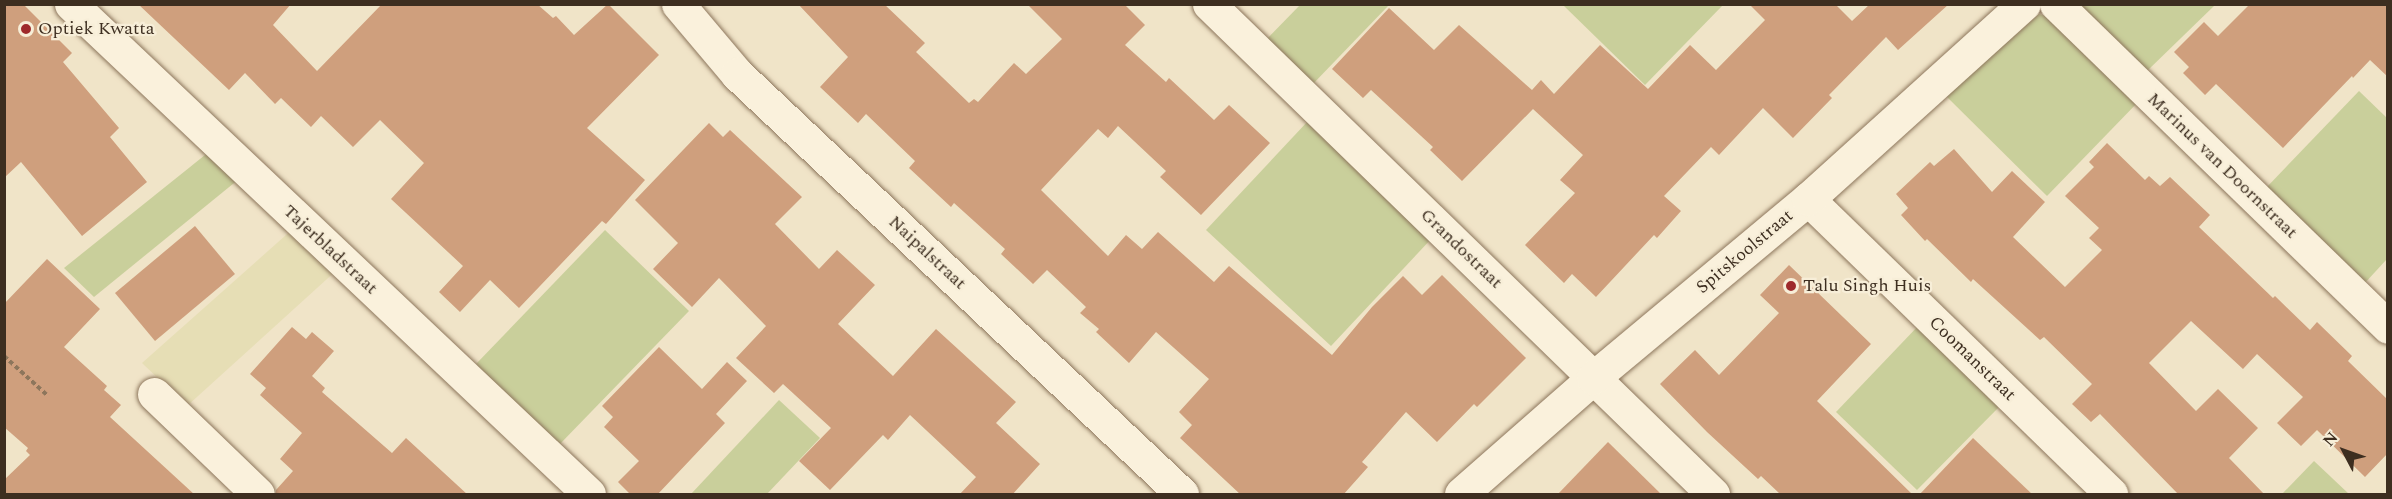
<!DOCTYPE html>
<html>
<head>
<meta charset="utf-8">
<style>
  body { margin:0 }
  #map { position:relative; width:2392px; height:499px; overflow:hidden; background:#f0e4c8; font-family:Spectral,serif }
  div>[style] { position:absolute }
  .farmland>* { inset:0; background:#e6deb5 }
  .green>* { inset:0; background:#c9cf9b }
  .building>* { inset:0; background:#cf9f7d }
  .path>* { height:4px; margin-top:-2px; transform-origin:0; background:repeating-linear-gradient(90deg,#8d765c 0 4.5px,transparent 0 7.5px) }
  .roads { filter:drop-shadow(0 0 2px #8d765c) drop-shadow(0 0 2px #8d765c) }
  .minor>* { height:33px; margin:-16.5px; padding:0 16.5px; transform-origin:16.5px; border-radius:16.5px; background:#faf1dc }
  .dots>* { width:16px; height:16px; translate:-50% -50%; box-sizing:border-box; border:3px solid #f7eed8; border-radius:50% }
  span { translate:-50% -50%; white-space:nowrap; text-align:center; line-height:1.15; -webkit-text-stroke:4.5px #f7eed8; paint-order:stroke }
  .poi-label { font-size:18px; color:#3d2e20 }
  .left { translate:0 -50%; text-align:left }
  .street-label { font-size:18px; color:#3d2e20 }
  .frame { position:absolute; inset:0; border:6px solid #3d2e20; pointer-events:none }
  .north { position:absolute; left:2314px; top:421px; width:60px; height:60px; -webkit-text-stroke:4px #f7eed8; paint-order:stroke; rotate:311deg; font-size:16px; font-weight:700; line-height:24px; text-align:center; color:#3d2e20 }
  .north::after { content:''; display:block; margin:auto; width:21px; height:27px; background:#3d2e20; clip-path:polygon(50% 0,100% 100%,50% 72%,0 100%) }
</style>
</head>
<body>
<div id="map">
  <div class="farmland">
    <i style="clip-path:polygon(295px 227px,338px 269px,187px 406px,142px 363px)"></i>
  </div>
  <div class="green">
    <i style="clip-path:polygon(1300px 5px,1389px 5px,1311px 86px,1265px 41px)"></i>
    <i style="clip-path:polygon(1563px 5px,1723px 5px,1645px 85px)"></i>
    <i style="clip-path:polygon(2077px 5px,2215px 5px,2146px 72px)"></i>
    <i style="clip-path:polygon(2039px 14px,2052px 18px,2140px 100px,2047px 196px,1946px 96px)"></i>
    <i style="clip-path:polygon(2359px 91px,2387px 118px,2387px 259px,2364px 284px,2265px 189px)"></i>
    <i style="clip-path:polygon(1308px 121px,1433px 237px,1331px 346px,1206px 230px)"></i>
    <i style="clip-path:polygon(210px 151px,239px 179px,94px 297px,64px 268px)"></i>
    <i style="clip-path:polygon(605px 230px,689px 311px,559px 445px,476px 364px)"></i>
    <i style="clip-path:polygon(1920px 324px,2002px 404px,1917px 490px,1836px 412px)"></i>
    <i style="clip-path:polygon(779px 400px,820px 438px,767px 494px,691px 494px)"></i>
    <i style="clip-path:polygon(2314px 461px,2349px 494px,2282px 494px)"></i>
  </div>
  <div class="building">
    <i style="clip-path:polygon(4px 4px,23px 4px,72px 53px,63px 62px,119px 128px,110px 137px,147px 182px,82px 236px,21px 162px,4px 178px)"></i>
    <i style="clip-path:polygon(138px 4px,291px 4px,273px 25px,317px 71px,382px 4px,537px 4px,553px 18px,556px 16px,574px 35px,608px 4px,659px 55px,587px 128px,645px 180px,606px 224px,602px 221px,519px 308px,490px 280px,460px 312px,439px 292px,463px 266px,391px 199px,424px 163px,380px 120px,353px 147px,321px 116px,311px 127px,281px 98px,275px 104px,245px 73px,229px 90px)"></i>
    <i style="clip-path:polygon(798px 4px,884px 4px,925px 43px,916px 52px,969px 103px,974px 99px,978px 102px,1014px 63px,1026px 74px,1062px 39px,1027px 4px,1124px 4px,1145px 25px,1125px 45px,1166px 82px,1169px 78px,1214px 120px,1229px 105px,1270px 143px,1201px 215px,1160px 177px,1166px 171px,1118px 126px,1108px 138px,1098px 129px,1041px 190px,1108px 256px,1126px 235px,1142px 249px,1158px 232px,1214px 282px,1229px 266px,1332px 355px,1372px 307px,1403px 276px,1422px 295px,1442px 275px,1526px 358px,1477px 407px,1474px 404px,1437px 442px,1406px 412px,1362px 462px,1368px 467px,1343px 495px,1241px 495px,1180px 438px,1192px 425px,1179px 412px,1209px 379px,1156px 332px,1129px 363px,1096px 332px,1099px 329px,1080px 313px,1086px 307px,1047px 270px,1033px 284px,1001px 254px,1005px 249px,954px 203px,951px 207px,909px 168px,915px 161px,866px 114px,858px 123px,820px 87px,848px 57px)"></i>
    <i style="clip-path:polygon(1749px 4px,1835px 4px,1852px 21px,1870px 4px,1949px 4px,1898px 50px,1886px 37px,1829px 95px,1832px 98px,1793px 138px,1763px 108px,1719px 155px,1711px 147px,1664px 196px,1681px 211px,1657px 238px,1654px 235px,1596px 297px,1572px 274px,1564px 283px,1525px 245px,1575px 193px,1560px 180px,1583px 155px,1533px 109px,1462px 181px,1430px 150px,1433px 147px,1371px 90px,1363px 98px,1332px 69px,1389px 8px,1434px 50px,1459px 25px,1532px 90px,1541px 80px,1554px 94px,1600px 45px,1648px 89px,1690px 45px,1716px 70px,1765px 20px)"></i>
    <i style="clip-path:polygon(2250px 4px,2388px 4px,2388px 77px,2370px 60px,2353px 78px,2352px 76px,2283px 148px,2216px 84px,2205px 95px,2183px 73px,2189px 67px,2174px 52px,2204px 22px,2218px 36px)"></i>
    <i style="clip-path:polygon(709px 123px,723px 137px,730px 130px,802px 197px,775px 224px,819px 269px,837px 250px,875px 285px,838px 324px,893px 376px,936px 329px,1016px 402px,996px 423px,1040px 464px,1012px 495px,959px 495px,976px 477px,910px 415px,888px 440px,883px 435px,830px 490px,799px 461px,831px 428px,783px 384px,774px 393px,736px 358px,766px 326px,719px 278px,692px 307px,653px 269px,678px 243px,635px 200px)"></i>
    <i style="clip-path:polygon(2107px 143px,2145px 180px,2149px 176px,2160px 186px,2170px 177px,2210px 215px,2199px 227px,2273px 298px,2275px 296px,2310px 330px,2317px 322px,2352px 356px,2348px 361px,2388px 400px,2388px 453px,2365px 477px,2317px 430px,2301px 446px,2277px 423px,2303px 397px,2257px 354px,2243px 369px,2191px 321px,2149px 363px,2196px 411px,2218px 389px,2258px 428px,2229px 458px,2265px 495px,2179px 495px,2100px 414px,2091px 422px,2072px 404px,2092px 384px,2044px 337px,2040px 340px,1973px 279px,1971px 282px,1927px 239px,1925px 241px,1901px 215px,1908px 208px,1896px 194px,1930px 162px,1934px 166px,1954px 149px,1992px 192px,2012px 171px,2045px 202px,2013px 237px,2065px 287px,2102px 250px,2089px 238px,2099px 228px,2065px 196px,2094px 167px,2089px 162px)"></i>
    <i style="clip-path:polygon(195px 226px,235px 274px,155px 341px,115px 293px)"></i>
    <i style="clip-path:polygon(47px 259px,100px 309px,64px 347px,107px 386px,104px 390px,121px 405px,110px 417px,195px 495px,4px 495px,4px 480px,30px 455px,26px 451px,28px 448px,4px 427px,4px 304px)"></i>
    <i style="clip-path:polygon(1789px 265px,1871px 344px,1817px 401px,1913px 495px,1781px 495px,1761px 476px,1758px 479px,1707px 432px,1660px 384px,1695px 350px,1719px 375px,1779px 313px,1760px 295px)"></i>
    <i style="clip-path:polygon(292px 327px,306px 339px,312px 332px,334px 351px,312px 376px,325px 388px,322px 392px,392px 453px,406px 438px,468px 495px,276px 495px,276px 490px,293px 471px,280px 459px,302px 433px,260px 395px,266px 388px,250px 374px)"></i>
    <i style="clip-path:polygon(659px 347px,702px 389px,727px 362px,747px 381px,716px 414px,725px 423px,657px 495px,631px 495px,618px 482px,639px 461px,604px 427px,613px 417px,602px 406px)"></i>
    <i style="clip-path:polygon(1973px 438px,2033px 495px,1919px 495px)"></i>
    <i style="clip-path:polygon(1608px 442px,1662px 495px,1557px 495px)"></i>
  </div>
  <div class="path">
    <i style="left:4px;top:356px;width:58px;rotate:42.2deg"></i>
  </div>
  <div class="roads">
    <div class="minor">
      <i style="left:71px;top:4px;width:713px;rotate:43.41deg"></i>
      <i style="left:678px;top:4px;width:92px;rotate:49.9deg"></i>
      <i style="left:737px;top:74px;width:612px;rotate:43.34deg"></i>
      <i style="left:1209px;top:4px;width:703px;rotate:44.19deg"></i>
      <i style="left:2056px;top:4px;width:463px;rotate:44.2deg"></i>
      <i style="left:1808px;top:199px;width:423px;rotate:44.2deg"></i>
      <i style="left:154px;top:394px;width:144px;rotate:43.9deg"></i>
      <i style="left:1461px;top:494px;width:176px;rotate:-41.3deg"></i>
      <i style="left:1593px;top:378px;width:280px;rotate:-39.8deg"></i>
      <i style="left:1808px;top:199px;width:291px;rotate:-42.1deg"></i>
    </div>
  </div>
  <div class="dots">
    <i style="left:26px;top:29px;background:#9e2a2b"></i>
    <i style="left:1791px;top:286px;background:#9e2a2b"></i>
  </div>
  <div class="poi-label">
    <span class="left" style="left:38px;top:29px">Optiek Kwatta</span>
    <span class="left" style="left:1803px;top:286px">Talu Singh Huis</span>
  </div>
  <div class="street-label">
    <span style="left:2222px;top:166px;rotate:44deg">Marinus van Doornstraat</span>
    <span style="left:1461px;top:249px;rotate:44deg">Grandostraat</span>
    <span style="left:330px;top:250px;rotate:43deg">Tajerbladstraat</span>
    <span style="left:1745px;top:252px;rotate:-40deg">Spitskoolstraat</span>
    <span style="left:927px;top:253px;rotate:43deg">Naipalstraat</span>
    <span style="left:1972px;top:359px;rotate:44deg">Coomanstraat</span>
  </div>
  <div class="frame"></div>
  <div class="north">N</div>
</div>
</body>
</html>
